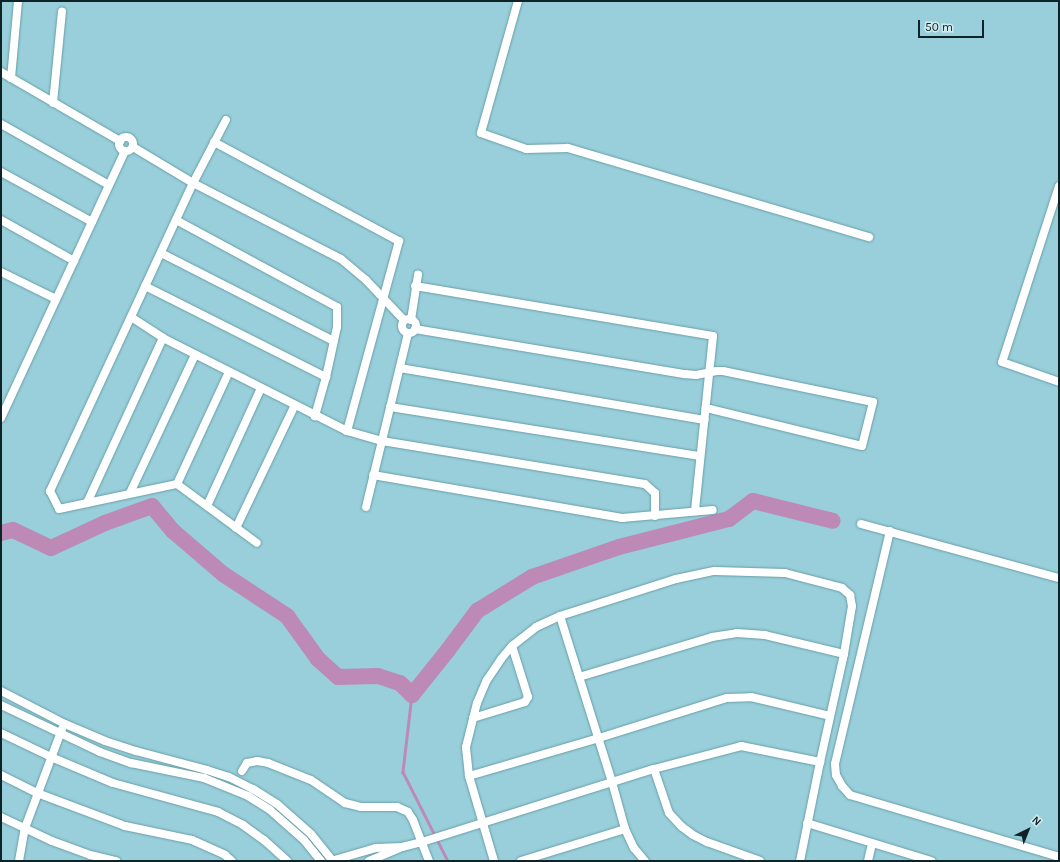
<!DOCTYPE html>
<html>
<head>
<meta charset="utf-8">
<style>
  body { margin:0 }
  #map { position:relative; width:1060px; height:862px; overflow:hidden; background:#98cfda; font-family:Karla,sans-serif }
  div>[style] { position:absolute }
  .stream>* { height:2.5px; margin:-1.25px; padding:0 1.25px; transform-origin:1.25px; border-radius:1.25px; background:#bd89b7 }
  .river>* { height:16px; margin:-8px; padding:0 8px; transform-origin:8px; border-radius:8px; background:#bd89b7 }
  .roads { filter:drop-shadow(0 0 1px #689ea8) drop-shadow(0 0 1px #689ea8) }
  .street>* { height:8px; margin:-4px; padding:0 4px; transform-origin:4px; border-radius:4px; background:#fff }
  .street>.ring { margin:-4px; padding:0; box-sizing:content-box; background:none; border:8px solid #fff; border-radius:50% }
  span { translate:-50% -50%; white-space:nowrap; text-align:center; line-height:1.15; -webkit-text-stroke:4px #d0ebf0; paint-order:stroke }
  .frame { position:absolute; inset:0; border:2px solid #0d2327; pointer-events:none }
  .north { position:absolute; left:1008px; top:810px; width:40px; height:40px; -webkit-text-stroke:3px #d0ebf0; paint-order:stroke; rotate:43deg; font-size:11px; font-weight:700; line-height:16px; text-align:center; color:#0d2327 }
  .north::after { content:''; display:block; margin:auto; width:14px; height:18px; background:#0d2327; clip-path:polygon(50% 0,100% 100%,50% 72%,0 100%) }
  .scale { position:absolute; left:918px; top:20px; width:66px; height:18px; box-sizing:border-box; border:2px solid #0d2327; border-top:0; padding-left:5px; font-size:12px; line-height:14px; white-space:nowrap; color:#0d2327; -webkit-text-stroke:3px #d0ebf0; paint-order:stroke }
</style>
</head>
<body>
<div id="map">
  <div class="stream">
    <i style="left:412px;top:695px;width:78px;rotate:96.7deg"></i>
    <i style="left:403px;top:772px;width:100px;rotate:63.2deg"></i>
  </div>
  <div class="river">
    <i style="left:1px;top:533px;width:12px;rotate:-14deg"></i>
    <i style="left:13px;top:530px;width:42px;rotate:25.3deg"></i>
    <i style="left:51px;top:548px;width:60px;rotate:-24.8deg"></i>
    <i style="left:105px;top:523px;width:50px;rotate:-19.9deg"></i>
    <i style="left:152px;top:506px;width:33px;rotate:50deg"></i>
    <i style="left:173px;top:531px;width:66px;rotate:40.7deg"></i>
    <i style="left:223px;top:574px;width:77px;rotate:33.3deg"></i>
    <i style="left:287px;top:616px;width:53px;rotate:54.2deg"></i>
    <i style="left:318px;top:659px;width:27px;rotate:42deg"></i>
    <i style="left:338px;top:677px;width:40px;rotate:-1.4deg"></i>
    <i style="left:378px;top:676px;width:23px;rotate:18deg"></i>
    <i style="left:400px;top:683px;width:17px;rotate:45deg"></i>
    <i style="left:412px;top:695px;width:58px;rotate:-51.3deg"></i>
    <i style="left:448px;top:650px;width:49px;rotate:-53.4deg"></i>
    <i style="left:477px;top:611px;width:65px;rotate:-31.7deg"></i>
    <i style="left:532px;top:577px;width:92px;rotate:-19deg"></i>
    <i style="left:619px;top:547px;width:114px;rotate:-14.3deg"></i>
    <i style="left:729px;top:519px;width:30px;rotate:-37deg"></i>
    <i style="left:753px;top:501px;width:82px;rotate:14deg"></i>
  </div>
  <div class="roads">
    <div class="street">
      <i style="left:518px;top:1px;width:137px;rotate:105.7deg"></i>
      <i style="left:481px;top:133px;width:48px;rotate:19.6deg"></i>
      <i style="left:526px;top:149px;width:42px;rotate:-1.4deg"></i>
      <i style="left:568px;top:148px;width:314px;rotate:16.5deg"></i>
      <i style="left:1px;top:72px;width:138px;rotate:30.1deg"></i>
      <i style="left:11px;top:78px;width:77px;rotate:-84.8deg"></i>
      <i style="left:53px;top:103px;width:92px;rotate:-84.4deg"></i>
      <i style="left:226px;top:120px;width:71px;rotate:117.6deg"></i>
      <i style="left:193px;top:183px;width:340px;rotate:114.9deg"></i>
      <i style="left:50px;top:491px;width:20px;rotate:63deg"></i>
      <i style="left:59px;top:509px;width:121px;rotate:-12deg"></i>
      <i style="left:177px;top:484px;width:99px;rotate:36.4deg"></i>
      <i style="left:1px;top:124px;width:124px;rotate:29.5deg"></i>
      <i class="ring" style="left:119px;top:137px;width:6px;height:6px"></i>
      <i style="left:214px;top:142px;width:210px;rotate:28.2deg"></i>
      <i style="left:399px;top:241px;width:197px;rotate:105.3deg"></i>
      <i style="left:133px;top:147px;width:70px;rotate:31deg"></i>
      <i style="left:193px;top:183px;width:166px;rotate:27.2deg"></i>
      <i style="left:341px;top:259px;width:33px;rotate:40deg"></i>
      <i style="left:366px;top:280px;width:55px;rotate:46.5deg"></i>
      <i style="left:1px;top:172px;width:104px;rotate:28.8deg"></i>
      <i style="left:1059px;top:186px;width:185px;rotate:107.9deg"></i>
      <i style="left:1002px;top:362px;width:60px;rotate:19.3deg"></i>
      <i style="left:1px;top:220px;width:84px;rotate:29.3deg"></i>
      <i style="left:176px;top:220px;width:183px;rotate:28.4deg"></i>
      <i style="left:337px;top:307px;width:20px;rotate:90deg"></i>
      <i style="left:337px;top:327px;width:51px;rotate:102.4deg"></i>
      <i style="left:326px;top:377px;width:41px;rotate:105.8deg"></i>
      <i style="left:161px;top:253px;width:194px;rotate:27deg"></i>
      <i style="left:1px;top:272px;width:61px;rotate:26.1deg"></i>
      <i style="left:145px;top:286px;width:203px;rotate:26.7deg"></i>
      <i style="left:415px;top:286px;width:302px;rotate:9.5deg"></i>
      <i style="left:713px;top:336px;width:176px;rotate:95.9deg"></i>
      <i style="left:131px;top:317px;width:38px;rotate:33deg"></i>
      <i style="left:163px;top:338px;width:206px;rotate:26.8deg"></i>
      <i style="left:347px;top:431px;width:36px;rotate:16deg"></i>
      <i style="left:382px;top:441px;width:266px;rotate:9.3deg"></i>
      <i style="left:645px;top:484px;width:13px;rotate:42deg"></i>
      <i style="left:655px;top:493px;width:23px;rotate:90deg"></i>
      <i class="ring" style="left:402px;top:319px;width:6px;height:6px"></i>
      <i style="left:411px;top:320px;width:46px;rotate:-81.2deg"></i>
      <i style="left:415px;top:329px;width:274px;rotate:9.5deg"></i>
      <i style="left:685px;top:374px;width:11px;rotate:5deg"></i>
      <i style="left:696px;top:375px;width:21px;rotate:-11deg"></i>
      <i style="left:717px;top:371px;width:6px"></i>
      <i style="left:723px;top:371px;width:153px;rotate:11.7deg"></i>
      <i style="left:873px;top:402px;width:45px;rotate:104deg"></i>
      <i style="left:862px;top:446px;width:161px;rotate:-166.3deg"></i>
      <i style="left:400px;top:368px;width:309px;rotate:9.7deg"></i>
      <i style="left:390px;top:407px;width:314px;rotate:9deg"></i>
      <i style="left:1px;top:418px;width:294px;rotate:-65.1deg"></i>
      <i style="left:373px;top:475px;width:253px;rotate:9.8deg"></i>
      <i style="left:622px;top:518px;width:91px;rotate:-5deg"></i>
      <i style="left:177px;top:484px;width:123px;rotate:-65.1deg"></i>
      <i style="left:130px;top:493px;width:153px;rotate:-64.8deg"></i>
      <i style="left:87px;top:503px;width:182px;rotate:-65.3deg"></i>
      <i style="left:207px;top:506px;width:130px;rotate:-65.4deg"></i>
      <i style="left:366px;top:507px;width:179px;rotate:-76.4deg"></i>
      <i style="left:861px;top:524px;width:205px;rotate:15.3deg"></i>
      <i style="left:236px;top:528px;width:136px;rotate:-64.4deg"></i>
      <i style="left:890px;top:531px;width:239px;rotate:103.3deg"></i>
      <i style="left:835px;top:764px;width:11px;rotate:85deg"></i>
      <i style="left:836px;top:775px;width:13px;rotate:61deg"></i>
      <i style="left:842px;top:786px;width:12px;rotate:48deg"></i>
      <i style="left:850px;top:795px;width:218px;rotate:16.5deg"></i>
      <i style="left:560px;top:616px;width:174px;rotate:72.6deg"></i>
      <i style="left:612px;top:782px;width:49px;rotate:74.5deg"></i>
      <i style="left:625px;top:829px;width:21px;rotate:65deg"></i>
      <i style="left:634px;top:848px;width:17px;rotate:50deg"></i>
      <i style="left:579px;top:677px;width:139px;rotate:-16.7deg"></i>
      <i style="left:712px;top:637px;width:25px;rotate:-9deg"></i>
      <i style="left:737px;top:633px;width:28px;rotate:4deg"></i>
      <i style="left:765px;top:635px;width:81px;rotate:13.5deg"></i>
      <i style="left:1px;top:691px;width:72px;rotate:27.3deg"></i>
      <i style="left:65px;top:724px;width:43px;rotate:23deg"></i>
      <i style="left:105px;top:741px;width:33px;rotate:18deg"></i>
      <i style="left:136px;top:751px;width:73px;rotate:15deg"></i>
      <i style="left:207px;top:770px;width:23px;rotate:18deg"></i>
      <i style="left:229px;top:777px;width:27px;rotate:27deg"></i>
      <i style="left:253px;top:789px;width:28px;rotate:32deg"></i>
      <i style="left:277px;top:804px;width:45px;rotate:41.4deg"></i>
      <i style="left:311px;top:834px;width:35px;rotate:51deg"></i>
      <i style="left:1px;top:705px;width:110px;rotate:25.4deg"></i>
      <i style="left:100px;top:752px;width:33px;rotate:20deg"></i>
      <i style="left:131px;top:763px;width:75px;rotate:11.6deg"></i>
      <i style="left:204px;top:778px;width:48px;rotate:22.2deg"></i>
      <i style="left:248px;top:796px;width:26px;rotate:32deg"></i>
      <i style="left:270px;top:810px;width:45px;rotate:41.4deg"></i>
      <i style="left:304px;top:840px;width:27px;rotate:51deg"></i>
      <i style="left:473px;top:718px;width:54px;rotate:-17.1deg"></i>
      <i style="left:525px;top:702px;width:6px;rotate:-59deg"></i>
      <i style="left:528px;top:697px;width:53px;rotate:-107.4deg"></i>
      <i style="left:1px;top:733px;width:55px;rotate:25.6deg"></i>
      <i style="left:51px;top:757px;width:67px;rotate:22.8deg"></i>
      <i style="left:113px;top:783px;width:109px;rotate:15.4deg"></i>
      <i style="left:218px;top:812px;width:28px;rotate:27deg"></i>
      <i style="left:243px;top:825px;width:26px;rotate:36deg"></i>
      <i style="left:264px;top:840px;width:31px;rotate:42deg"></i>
      <i style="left:654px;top:769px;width:46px;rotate:71.2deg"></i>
      <i style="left:669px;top:813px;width:18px;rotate:47deg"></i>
      <i style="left:681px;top:826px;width:15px;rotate:37deg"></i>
      <i style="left:693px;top:835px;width:16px;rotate:27deg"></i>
      <i style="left:707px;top:842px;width:56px;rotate:19.7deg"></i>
      <i style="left:242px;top:771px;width:9px;rotate:-58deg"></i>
      <i style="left:247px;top:763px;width:10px;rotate:-11deg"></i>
      <i style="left:257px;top:761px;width:11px;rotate:10deg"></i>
      <i style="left:268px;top:763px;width:46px;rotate:21.6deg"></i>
      <i style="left:311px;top:780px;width:41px;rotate:34.1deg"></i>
      <i style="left:345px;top:803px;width:16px;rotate:14deg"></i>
      <i style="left:361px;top:807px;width:36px"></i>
      <i style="left:397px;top:807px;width:12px;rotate:24deg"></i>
      <i style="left:408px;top:812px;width:9px;rotate:58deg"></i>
      <i style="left:413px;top:820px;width:44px;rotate:68.7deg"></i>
      <i style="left:1px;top:775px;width:40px;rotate:26.6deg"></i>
      <i style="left:37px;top:793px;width:94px;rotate:20.6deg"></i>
      <i style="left:125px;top:826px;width:68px;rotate:11.8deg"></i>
      <i style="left:192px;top:840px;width:36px;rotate:24deg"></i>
      <i style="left:225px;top:855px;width:9px;rotate:41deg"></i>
      <i style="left:469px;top:776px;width:135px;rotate:-16.3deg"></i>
      <i style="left:599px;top:738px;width:134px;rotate:-17.4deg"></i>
      <i style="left:727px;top:698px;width:24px;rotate:-2deg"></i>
      <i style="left:751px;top:697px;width:81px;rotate:13.5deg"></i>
      <i style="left:1px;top:817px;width:56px;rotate:25.2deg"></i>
      <i style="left:52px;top:841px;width:40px;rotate:20.2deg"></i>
      <i style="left:90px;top:855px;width:27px;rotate:13deg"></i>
      <i style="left:807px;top:823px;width:130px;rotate:17deg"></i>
      <i style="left:19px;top:861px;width:34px;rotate:-80deg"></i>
      <i style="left:25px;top:828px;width:106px;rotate:-69.5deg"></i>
      <i style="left:331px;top:861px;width:47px;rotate:-16.1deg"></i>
      <i style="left:376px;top:848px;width:26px;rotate:-2deg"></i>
      <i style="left:402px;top:847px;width:21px;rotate:-14deg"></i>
      <i style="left:422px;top:842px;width:243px;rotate:-17.5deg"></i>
      <i style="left:654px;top:769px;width:90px;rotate:-14.8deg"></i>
      <i style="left:741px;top:746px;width:81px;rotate:11.4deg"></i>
      <i style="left:369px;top:861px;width:34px;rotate:-23deg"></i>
      <i style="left:494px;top:861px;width:89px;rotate:-106.4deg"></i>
      <i style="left:469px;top:776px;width:29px;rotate:-96deg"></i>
      <i style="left:466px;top:747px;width:45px;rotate:-76deg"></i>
      <i style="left:477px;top:703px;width:25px;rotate:-67deg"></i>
      <i style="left:487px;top:680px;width:25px;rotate:-56deg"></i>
      <i style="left:501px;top:659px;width:17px;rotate:-50deg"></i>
      <i style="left:512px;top:646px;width:31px;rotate:-38deg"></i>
      <i style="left:536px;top:627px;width:26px;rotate:-25deg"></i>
      <i style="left:560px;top:616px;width:122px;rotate:-17.7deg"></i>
      <i style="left:676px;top:579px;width:40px;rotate:-12deg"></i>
      <i style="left:715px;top:571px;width:70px;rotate:1.6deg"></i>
      <i style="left:785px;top:573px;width:59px;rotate:14.7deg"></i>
      <i style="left:842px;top:588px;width:11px;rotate:41deg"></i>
      <i style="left:850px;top:595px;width:11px;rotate:80deg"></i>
      <i style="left:852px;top:606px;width:49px;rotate:99.5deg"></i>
      <i style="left:844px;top:654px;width:111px;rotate:102.5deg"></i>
      <i style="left:820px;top:762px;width:101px;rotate:101.4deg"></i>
      <i style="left:521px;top:861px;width:109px;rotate:-17.1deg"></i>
      <i style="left:868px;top:861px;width:18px;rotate:-77deg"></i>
    </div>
  </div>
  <div class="frame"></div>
  <div class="north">N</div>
  <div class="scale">50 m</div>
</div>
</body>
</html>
